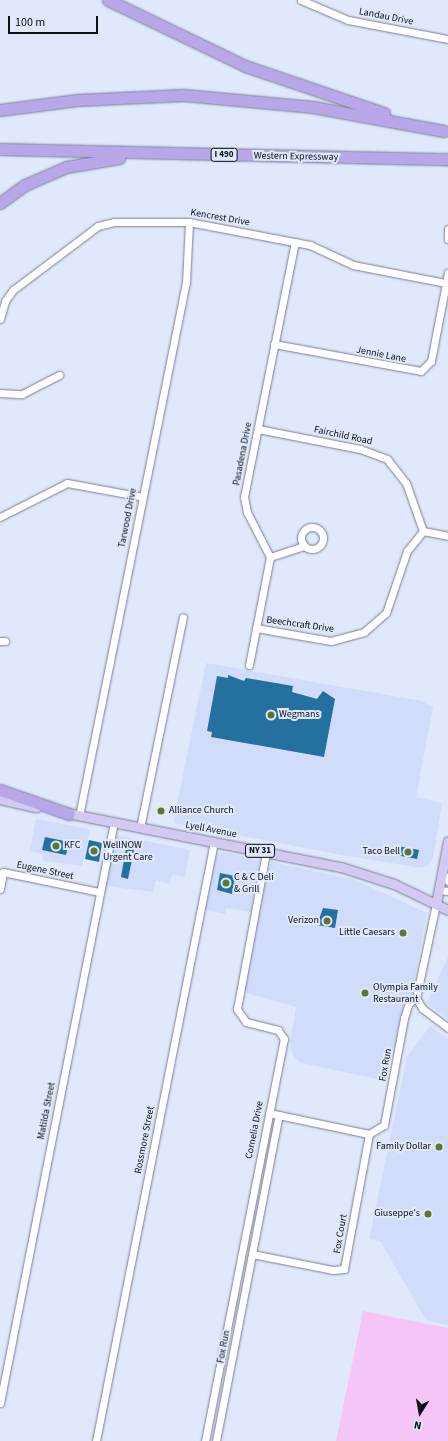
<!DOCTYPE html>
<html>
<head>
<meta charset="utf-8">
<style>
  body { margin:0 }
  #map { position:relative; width:448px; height:1441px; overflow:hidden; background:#e0e8fb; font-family:"Source Sans 3",sans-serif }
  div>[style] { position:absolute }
  .built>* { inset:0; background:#d0dcfa }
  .green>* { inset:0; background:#f5c5f7 }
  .building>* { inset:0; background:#24709e }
  .roads { filter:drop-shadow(0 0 1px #777f95) drop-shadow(0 0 1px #777f95) }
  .minor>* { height:7px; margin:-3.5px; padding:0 3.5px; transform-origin:3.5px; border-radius:3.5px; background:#fff }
  .minor>.ring { margin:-3.5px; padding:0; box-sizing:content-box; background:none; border:7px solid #fff; border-radius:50% }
  .major>* { height:9px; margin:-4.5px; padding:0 4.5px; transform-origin:4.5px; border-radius:4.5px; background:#d4caf1 }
  .highway>* { height:11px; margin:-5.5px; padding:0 5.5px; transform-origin:5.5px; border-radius:5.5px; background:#b8a7e8 }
  .dots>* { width:11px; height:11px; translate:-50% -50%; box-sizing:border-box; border:2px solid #e0e8fb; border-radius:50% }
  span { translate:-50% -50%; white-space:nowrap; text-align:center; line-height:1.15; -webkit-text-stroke:4px #e0e8fb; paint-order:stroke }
  .shield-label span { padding:1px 3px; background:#e0e8fb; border:1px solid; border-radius:3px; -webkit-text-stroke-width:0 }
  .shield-label { font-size:9px; color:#0d1018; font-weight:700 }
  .street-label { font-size:10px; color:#0d1018 }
  .poi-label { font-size:10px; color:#0d1018 }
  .left { translate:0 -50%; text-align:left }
  .right { translate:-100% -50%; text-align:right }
  .north { position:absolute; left:400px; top:1393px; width:40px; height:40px; -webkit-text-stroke:3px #e0e8fb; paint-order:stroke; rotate:191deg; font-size:11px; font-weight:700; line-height:16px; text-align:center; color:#0d1018 }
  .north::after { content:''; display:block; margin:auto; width:14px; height:18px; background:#0d1018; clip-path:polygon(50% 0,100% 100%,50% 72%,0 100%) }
  .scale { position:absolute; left:8px; top:16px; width:90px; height:18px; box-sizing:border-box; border:2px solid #0d1018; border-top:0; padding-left:5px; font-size:12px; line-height:14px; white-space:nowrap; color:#0d1018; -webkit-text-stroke:3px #e0e8fb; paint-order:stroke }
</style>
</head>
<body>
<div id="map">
  <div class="built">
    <i style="clip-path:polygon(206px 663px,422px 701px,433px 707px,416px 797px,442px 803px,433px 858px,428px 865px,422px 868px,342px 855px,173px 823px)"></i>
    <i style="clip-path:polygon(36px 819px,90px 829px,82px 866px,44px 861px,42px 854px,30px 851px)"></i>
    <i style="clip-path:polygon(117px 835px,190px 850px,185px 877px,172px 875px,170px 884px,156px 880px,153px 892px,106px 886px)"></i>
    <i style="clip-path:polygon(224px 852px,260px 861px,251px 912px,226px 908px,225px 914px,204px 910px,216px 856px)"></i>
    <i style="clip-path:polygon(272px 862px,355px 880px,427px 913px,400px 1057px,391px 1056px,386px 1074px,378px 1079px,301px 1063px,292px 1054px,290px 1041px,296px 1007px,243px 992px,265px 876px)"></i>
    <i style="clip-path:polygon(448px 957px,448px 1019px,427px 1003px)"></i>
    <i style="clip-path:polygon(430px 1026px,448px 1039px,448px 1325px,426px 1320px,380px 1241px,369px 1239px,407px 1057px)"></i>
  </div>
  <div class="green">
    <i style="clip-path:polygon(363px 1311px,448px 1328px,448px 1441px,336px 1441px)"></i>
  </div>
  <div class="building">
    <i style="clip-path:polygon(228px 675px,244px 681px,246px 678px,293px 686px,292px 692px,317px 699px,323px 691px,335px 699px,324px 757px,211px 737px,212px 732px,207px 731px,217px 676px,228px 678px)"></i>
    <i style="clip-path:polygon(45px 837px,69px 842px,66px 855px,42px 850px)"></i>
    <i style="clip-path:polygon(89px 840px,102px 843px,99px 862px,85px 859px)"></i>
    <i style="clip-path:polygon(398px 846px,419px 850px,417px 859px,396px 855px)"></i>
    <i style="clip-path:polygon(126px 848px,134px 850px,128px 879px,121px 877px)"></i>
    <i style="clip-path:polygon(220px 873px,235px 876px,232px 894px,217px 890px)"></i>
    <i style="clip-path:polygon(323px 908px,338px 910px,335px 928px,317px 925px)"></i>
  </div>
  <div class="roads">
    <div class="minor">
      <i style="left:301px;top:0;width:51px;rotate:23.1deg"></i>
      <i style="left:348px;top:20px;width:102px;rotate:10.8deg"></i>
      <i style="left:448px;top:229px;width:10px;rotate:90deg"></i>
      <i style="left:0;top:319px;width:19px;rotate:-74deg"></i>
      <i style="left:5px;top:301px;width:14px;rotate:-54deg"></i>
      <i style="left:13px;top:290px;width:106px;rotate:-37deg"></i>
      <i style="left:98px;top:226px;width:16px;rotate:-14deg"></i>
      <i style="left:114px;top:222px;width:75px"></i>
      <i style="left:189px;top:222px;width:123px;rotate:10.8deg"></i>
      <i style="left:310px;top:245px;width:47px;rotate:24.9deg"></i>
      <i style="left:353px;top:265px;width:95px;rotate:11deg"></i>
      <i style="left:274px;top:344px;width:149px;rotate:10.4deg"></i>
      <i style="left:421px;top:371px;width:14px;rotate:-45deg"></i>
      <i style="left:431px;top:361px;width:90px;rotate:-79.1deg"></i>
      <i style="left:0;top:393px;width:22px;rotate:3deg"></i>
      <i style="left:22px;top:394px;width:42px;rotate:-27.2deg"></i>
      <i style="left:258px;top:429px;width:104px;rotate:11.1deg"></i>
      <i style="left:360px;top:449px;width:29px;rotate:20deg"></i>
      <i style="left:387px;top:459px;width:31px;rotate:52deg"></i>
      <i style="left:406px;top:483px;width:51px;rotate:70.5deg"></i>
      <i style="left:423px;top:531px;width:25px;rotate:11deg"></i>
      <i style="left:0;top:517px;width:75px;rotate:-26.9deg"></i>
      <i style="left:67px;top:483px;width:77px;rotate:10.4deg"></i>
      <i class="ring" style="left:301px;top:527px;width:15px;height:15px"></i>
      <i style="left:270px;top:557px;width:36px;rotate:-18deg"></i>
      <i style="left:256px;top:628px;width:76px;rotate:9.8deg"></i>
      <i style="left:331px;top:641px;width:34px;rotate:-15deg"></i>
      <i style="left:364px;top:632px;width:29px;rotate:-41deg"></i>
      <i style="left:386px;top:613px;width:65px;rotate:-71.3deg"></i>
      <i style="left:407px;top:551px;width:26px;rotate:-51deg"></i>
      <i style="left:0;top:641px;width:5px"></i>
      <i style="left:249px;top:665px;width:110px;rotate:-79deg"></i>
      <i style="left:270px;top:557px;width:51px;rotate:-117.1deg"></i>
      <i style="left:247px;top:512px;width:15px;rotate:-101deg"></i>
      <i style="left:244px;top:497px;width:260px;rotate:-78.7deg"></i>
      <i style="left:79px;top:816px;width:545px;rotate:-78.67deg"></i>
      <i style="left:186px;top:282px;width:60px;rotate:-87.1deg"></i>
      <i style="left:140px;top:828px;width:215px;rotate:-78.5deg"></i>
      <i style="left:442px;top:872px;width:11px;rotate:56deg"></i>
      <i style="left:0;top:889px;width:17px;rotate:-80deg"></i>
      <i style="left:3px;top:872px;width:99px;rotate:11.7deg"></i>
      <i style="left:439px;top:890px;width:9px;rotate:6deg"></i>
      <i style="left:416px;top:998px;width:13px;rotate:58deg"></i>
      <i style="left:423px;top:1009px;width:31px;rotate:37deg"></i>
      <i style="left:269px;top:1113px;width:102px;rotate:11.9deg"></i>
      <i style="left:369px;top:1134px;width:17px;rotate:-31deg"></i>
      <i style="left:384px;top:1125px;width:109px;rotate:-79.4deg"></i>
      <i style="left:404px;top:1018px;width:16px;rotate:-72deg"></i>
      <i style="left:409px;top:1003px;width:9px;rotate:-36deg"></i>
      <i style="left:416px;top:998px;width:96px;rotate:-78deg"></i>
      <i style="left:252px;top:1254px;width:83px;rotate:11.2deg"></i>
      <i style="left:333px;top:1270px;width:11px;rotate:-5deg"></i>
      <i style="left:344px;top:1269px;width:137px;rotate:-79.5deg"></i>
      <i style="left:0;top:1403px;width:592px;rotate:-78.9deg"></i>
      <i style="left:96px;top:1441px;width:611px;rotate:-78.86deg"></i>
      <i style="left:205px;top:1441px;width:410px;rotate:-78.9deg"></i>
      <i style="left:284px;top:1039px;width:11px;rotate:-124deg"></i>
      <i style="left:278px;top:1030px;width:33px;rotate:-166deg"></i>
      <i style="left:246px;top:1022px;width:16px;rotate:-125deg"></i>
      <i style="left:237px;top:1009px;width:160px;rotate:-79.5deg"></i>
      <i style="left:216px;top:1441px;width:332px;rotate:-79.1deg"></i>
    </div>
    <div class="major">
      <i style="left:0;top:799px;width:37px;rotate:13deg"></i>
      <i style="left:62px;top:812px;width:284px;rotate:11.2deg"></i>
      <i style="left:341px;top:867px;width:56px;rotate:17.8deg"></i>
      <i style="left:394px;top:884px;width:60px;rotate:25.7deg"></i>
      <i style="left:436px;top:904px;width:64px;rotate:-79.2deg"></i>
    </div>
    <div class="highway">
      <i style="left:108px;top:0;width:152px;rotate:25.7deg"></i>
      <i style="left:245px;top:66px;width:147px;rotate:18.7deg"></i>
      <i style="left:0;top:110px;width:78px;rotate:-7.4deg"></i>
      <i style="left:77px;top:100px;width:107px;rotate:-2.7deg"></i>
      <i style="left:184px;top:95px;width:130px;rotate:5.3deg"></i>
      <i style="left:313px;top:107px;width:133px;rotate:10.4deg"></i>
      <i style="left:0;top:149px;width:448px;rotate:1.3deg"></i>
      <i style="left:0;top:203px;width:31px;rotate:-36deg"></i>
      <i style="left:25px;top:185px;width:45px;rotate:-23.7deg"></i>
      <i style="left:66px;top:167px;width:54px;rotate:-9.6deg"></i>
      <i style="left:0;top:790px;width:73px;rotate:19.2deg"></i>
    </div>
  </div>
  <div class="dots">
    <i style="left:271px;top:715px;background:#5c762a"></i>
    <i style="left:161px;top:811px;background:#5c762a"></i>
    <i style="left:56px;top:846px;background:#5c762a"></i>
    <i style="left:94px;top:851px;background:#5c762a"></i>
    <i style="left:408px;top:852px;background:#5c762a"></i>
    <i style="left:226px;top:883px;background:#5c762a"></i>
    <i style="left:327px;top:921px;background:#5c762a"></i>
    <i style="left:403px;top:933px;background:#5c762a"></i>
    <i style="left:365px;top:993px;background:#5c762a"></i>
    <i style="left:439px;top:1147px;background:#5c762a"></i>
    <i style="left:428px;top:1214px;background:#5c762a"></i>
  </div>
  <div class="shield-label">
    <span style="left:224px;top:155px">I 490</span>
    <span style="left:260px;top:851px">NY 31</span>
  </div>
  <div class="street-label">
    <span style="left:386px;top:17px;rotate:11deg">Landau Drive</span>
    <span style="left:296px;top:157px;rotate:1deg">Western Expressway</span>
    <span style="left:220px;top:218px;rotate:10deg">Kencrest Drive</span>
    <span style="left:381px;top:355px;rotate:11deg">Jennie Lane</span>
    <span style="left:343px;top:436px;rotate:12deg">Fairchild Road</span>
    <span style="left:243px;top:454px;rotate:-79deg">Pasadena Drive</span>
    <span style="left:128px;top:518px;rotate:-79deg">Tarwood Drive</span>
    <span style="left:300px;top:625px;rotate:8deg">Beechcraft Drive</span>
    <span style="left:211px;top:830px;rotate:11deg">Lyell Avenue</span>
    <span style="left:45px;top:871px;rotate:12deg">Eugene Street</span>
    <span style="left:386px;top:1065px;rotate:-80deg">Fox Run</span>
    <span style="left:47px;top:1111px;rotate:-79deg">Matilda Street</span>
    <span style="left:255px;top:1130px;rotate:-79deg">Cornelia Drive</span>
    <span style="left:145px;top:1140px;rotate:-79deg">Rossmore Street</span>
    <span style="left:341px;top:1234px;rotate:-80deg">Fox Court</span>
    <span style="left:224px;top:1347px;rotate:-79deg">Fox Run</span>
  </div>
  <div class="poi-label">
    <span class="left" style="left:279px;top:715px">Wegmans</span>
    <span class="left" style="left:169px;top:811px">Alliance Church</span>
    <span class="left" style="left:103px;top:851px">WellNOW<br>Urgent Care</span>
    <span class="left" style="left:64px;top:846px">KFC</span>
    <span class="right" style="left:400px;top:852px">Taco Bell</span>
    <span class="left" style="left:234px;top:883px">C &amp; C Deli<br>&amp; Grill</span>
    <span class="right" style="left:319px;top:921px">Verizon</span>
    <span class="right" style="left:395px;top:933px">Little Caesars</span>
    <span class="left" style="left:373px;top:993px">Olympia Family<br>Restaurant</span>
    <span class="right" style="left:431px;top:1147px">Family Dollar</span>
    <span class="right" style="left:420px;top:1214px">Giuseppe's</span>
  </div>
  <div class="north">N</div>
  <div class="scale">100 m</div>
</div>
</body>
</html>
